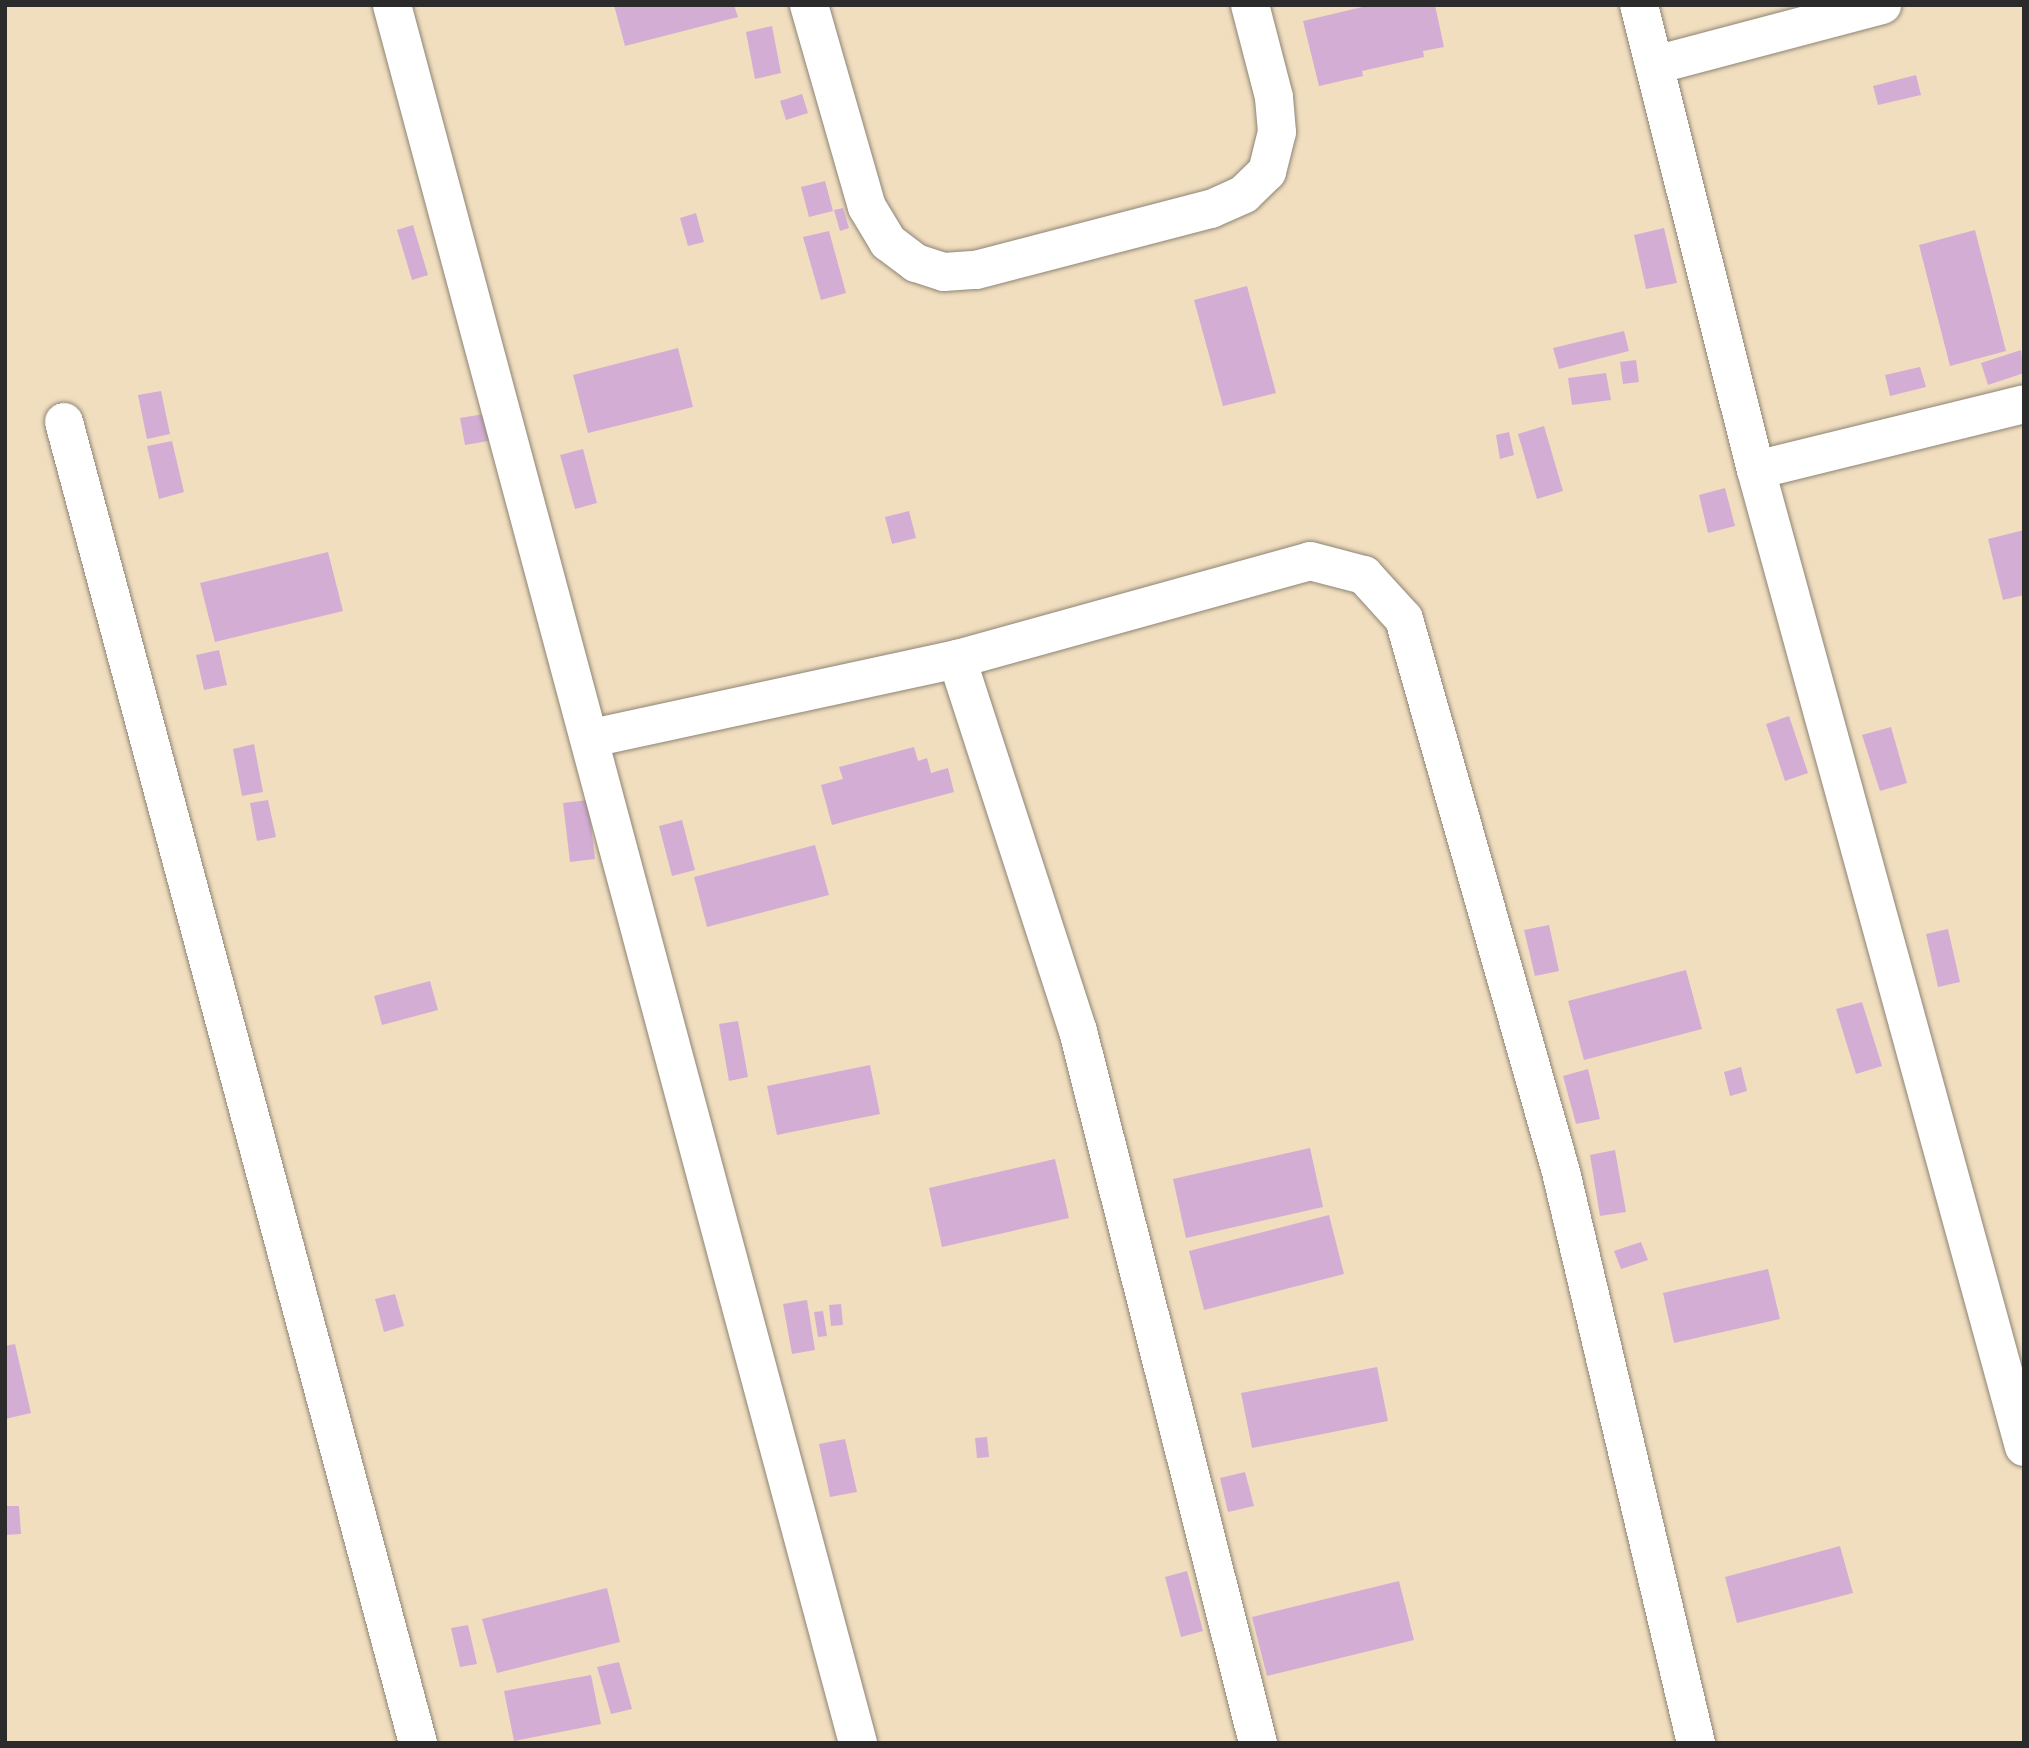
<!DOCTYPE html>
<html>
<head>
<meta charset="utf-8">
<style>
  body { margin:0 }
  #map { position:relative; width:2029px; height:1748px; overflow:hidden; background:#f1debf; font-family:Pangolin,sans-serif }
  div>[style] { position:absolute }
  .building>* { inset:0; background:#d4add5 }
  .roads { filter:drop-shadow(0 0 2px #8e8475) drop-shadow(0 0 2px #8e8475) }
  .street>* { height:38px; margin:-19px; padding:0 19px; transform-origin:19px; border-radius:19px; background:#fff }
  span { translate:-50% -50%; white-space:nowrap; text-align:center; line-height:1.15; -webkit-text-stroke:5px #f7f3e8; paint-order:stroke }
  .frame { position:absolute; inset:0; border:7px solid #2b2b2b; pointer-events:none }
</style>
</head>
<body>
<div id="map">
  <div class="building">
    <i style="clip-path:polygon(614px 5px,734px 5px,738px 17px,625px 46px)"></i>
    <i style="clip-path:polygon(1371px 5px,1435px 5px,1444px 47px,1423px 51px,1424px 57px,1362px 71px,1363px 76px,1319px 86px,1303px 21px)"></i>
    <i style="clip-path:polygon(772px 26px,781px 73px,755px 79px,746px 32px)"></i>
    <i style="clip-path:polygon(1916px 75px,1921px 95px,1878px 105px,1873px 86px)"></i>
    <i style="clip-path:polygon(802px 94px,808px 113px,786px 120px,780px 101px)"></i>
    <i style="clip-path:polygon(825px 181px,833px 211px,809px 217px,801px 187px)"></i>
    <i style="clip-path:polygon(843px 208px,849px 228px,840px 231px,834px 210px)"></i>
    <i style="clip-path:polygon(696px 213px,704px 242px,688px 246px,680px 218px)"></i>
    <i style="clip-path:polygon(413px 225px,428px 275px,412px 280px,397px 230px)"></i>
    <i style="clip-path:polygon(1664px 228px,1677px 283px,1646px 289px,1634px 235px)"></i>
    <i style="clip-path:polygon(1975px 230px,2006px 351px,1950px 366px,1919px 245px)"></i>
    <i style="clip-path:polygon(829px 231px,846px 293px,821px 300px,803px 237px)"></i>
    <i style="clip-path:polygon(1247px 286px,1276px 393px,1223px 406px,1194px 300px)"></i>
    <i style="clip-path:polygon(1624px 331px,1629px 351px,1559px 369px,1553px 348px)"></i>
    <i style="clip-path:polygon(678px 348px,693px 407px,588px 433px,573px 375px)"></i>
    <i style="clip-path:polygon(2021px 350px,2024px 373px,1988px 385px,1981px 363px)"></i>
    <i style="clip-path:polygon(1636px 360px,1639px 382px,1623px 384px,1620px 362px)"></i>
    <i style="clip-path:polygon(1920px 367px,1926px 387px,1890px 396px,1885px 375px)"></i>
    <i style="clip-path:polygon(1606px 373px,1611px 400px,1572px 405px,1568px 378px)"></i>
    <i style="clip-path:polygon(161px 391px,170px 434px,147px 439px,138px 395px)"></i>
    <i style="clip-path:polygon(490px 413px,494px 440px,465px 445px,460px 418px)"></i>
    <i style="clip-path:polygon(1544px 426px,1563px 491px,1537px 499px,1518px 434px)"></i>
    <i style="clip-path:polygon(1509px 432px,1514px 455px,1500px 459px,1496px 435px)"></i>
    <i style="clip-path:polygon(172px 441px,184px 492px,159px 499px,147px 446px)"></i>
    <i style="clip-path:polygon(583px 449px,597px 503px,575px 509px,560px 455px)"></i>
    <i style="clip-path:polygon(1725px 488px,1735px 526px,1708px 533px,1699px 495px)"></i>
    <i style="clip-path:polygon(909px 511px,916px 538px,892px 544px,885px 517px)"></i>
    <i style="clip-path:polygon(2024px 530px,2024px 595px,2003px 600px,1988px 539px)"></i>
    <i style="clip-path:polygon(328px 552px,343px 611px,215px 642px,200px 583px)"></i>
    <i style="clip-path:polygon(219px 650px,227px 685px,204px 690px,196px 655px)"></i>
    <i style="clip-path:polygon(1789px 716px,1808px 773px,1785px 781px,1766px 724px)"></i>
    <i style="clip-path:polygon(1891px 727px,1907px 783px,1880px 791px,1862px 735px)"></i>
    <i style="clip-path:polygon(254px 744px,263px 792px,242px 796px,233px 749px)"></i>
    <i style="clip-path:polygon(914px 747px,918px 761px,927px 758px,931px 773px,948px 768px,954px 792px,832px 825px,821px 785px,843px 779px,839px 767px)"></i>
    <i style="clip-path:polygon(268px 800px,276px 837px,257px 841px,250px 803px)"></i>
    <i style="clip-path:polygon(588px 800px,595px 859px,570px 862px,563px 803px)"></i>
    <i style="clip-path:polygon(682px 820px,695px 870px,672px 876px,659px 826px)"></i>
    <i style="clip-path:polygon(815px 845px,829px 895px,707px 927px,694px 877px)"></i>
    <i style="clip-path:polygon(1549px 925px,1559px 971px,1535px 976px,1524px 930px)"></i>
    <i style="clip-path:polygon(1948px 929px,1960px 982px,1938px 987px,1926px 934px)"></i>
    <i style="clip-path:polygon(1686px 970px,1702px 1029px,1584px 1060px,1568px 1001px)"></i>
    <i style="clip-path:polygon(430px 981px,438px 1010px,382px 1025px,374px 996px)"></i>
    <i style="clip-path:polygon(1862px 1002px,1882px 1066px,1856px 1074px,1836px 1009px)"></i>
    <i style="clip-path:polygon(738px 1021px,748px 1077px,729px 1081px,719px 1024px)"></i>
    <i style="clip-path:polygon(870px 1065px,880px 1114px,777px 1135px,767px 1086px)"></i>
    <i style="clip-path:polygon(1741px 1067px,1747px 1091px,1730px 1096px,1724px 1072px)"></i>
    <i style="clip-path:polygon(1588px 1069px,1600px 1119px,1576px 1124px,1563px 1076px)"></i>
    <i style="clip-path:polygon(1310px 1148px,1323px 1207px,1186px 1238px,1173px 1179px)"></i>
    <i style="clip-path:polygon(1615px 1150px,1626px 1212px,1600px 1216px,1590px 1155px)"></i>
    <i style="clip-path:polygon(1055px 1159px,1069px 1218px,942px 1247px,929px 1188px)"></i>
    <i style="clip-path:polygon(1329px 1215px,1344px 1274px,1204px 1310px,1189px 1251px)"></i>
    <i style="clip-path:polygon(1641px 1242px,1648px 1260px,1621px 1269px,1614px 1251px)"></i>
    <i style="clip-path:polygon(1768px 1269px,1780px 1319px,1674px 1343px,1663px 1293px)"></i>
    <i style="clip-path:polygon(395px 1294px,404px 1326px,384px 1332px,375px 1299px)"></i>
    <i style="clip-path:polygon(807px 1300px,815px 1350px,792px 1354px,783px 1304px)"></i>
    <i style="clip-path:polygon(841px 1304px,843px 1325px,831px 1326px,829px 1305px)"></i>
    <i style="clip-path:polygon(823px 1311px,827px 1336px,818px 1337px,814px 1312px)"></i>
    <i style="clip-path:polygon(15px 1344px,31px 1413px,5px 1419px,5px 1346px)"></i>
    <i style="clip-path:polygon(1377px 1367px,1388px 1421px,1252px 1448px,1241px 1393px)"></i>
    <i style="clip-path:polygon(987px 1437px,989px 1457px,977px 1458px,975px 1438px)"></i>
    <i style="clip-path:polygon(845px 1439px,857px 1492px,830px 1497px,819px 1444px)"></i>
    <i style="clip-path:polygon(1245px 1472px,1254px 1506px,1228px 1512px,1220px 1478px)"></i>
    <i style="clip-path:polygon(5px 1506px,19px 1506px,21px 1534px,5px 1535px)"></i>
    <i style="clip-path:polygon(1840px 1546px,1853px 1593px,1737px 1623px,1725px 1577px)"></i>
    <i style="clip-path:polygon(1187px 1571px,1203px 1631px,1181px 1637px,1165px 1577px)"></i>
    <i style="clip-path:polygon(1399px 1581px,1414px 1640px,1267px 1676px,1252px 1617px)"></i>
    <i style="clip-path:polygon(607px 1588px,620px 1642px,497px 1673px,482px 1619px)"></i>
    <i style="clip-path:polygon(468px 1625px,477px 1664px,460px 1667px,451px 1628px)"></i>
    <i style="clip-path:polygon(619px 1662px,632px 1709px,611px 1714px,597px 1667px)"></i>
    <i style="clip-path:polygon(591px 1675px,601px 1724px,514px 1741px,504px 1691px)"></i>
  </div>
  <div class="roads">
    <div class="street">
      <i style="left:392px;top:5px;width:1799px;rotate:74.99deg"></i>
      <i style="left:809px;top:5px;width:210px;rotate:74deg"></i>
      <i style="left:867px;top:207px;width:41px;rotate:59deg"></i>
      <i style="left:888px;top:242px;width:35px;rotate:37deg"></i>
      <i style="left:916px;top:263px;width:29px;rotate:18deg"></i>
      <i style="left:944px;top:272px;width:32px;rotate:-4deg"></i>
      <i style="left:976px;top:270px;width:243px;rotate:-14.6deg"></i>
      <i style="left:1211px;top:209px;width:36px;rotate:-24deg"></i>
      <i style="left:1244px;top:194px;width:32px;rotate:-44deg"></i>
      <i style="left:1267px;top:172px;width:41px;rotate:-76deg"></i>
      <i style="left:1277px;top:132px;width:35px;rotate:-95deg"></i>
      <i style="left:1274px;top:97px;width:95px;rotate:-104.6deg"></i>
      <i style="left:1639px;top:5px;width:479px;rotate:75.9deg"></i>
      <i style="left:1756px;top:470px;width:1013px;rotate:74.66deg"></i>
      <i style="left:1655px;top:65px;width:235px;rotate:-14.8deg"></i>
      <i style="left:64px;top:422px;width:1368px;rotate:75deg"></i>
      <i style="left:1756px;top:470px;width:276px;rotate:-13.8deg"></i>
      <i style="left:957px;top:659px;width:391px;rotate:72deg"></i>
      <i style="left:1078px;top:1031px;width:734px;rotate:75.81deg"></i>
      <i style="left:592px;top:738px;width:373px;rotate:-12.2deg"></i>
      <i style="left:957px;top:659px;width:366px;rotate:-15.5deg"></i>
      <i style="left:1310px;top:561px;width:56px;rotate:14.5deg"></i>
      <i style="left:1364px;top:575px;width:59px;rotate:47.7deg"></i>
      <i style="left:1404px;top:619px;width:575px;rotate:74.15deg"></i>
      <i style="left:1561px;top:1172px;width:587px;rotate:76.7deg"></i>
    </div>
  </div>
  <div class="frame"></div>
</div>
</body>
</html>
